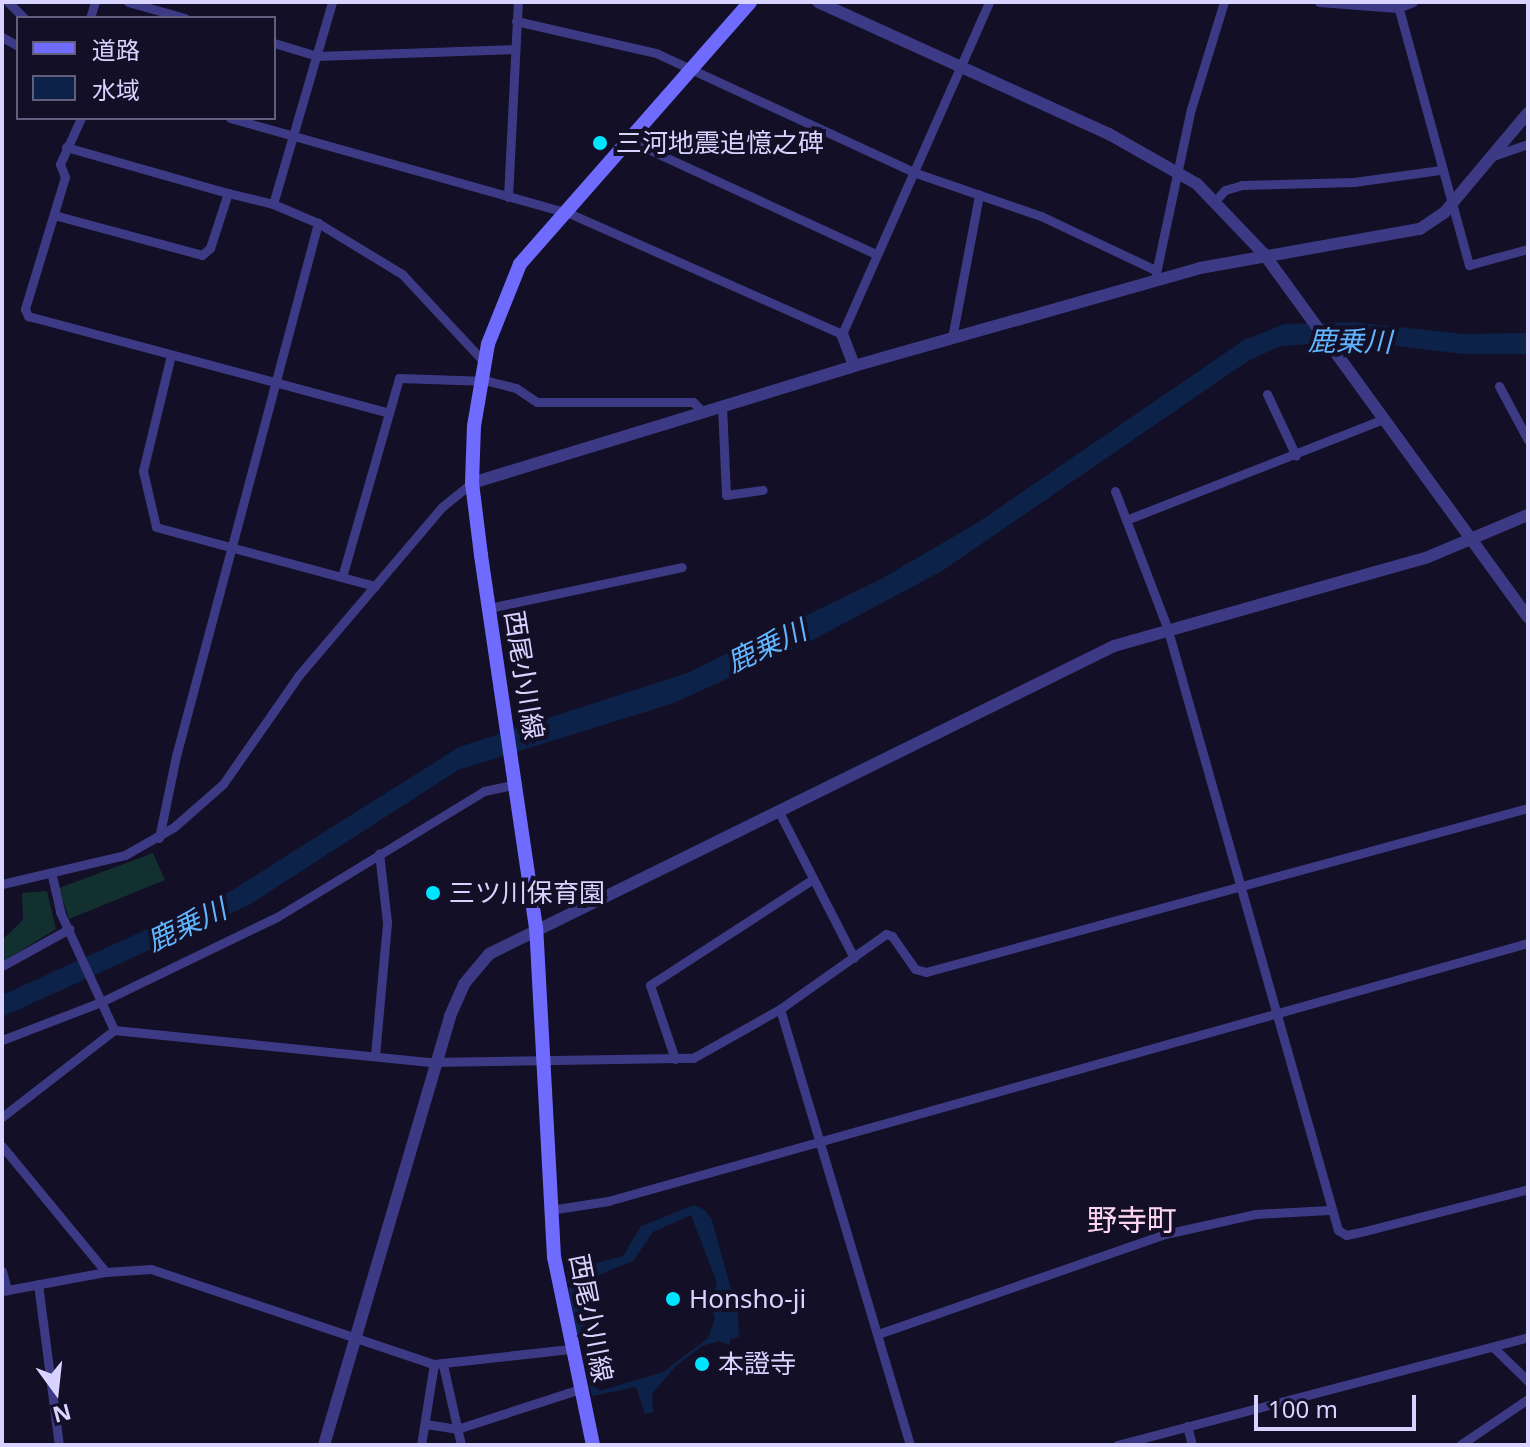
<!DOCTYPE html>
<html>
<head>
<meta charset="utf-8">
<style>
  body { margin:0 }
  #map { position:relative; width:1530px; height:1447px; overflow:hidden; background:#130f26; font-family:"Noto Sans","Noto Sans JP",sans-serif }
  div>[style] { position:absolute }
  .green>* { inset:0; background:#12302f }
  .water>* { inset:0; background:#0c2248 }
  .minor>* { height:9px; margin:-4.5px; padding:0 4.5px; transform-origin:4.5px; border-radius:4.5px; background:#3d3a85 }
  .tertiary>* { height:12px; margin:-6px; padding:0 6px; transform-origin:6px; border-radius:6px; background:#3d3a85 }
  .secondary>* { height:14px; margin:-7px; padding:0 7px; transform-origin:7px; border-radius:7px; background:#6f6bff }
  .dots>* { width:22px; height:22px; translate:-50% -50%; box-sizing:border-box; border:4px solid #130f26; border-radius:50% }
  span { translate:-50% -50%; white-space:nowrap; text-align:center; line-height:1.15; -webkit-text-stroke:8px #130f26; paint-order:stroke }
  .poi-label { font-size:26px; color:#d9d4ff }
  .left { translate:0 -50%; text-align:left }
  .street-label { font-size:26px; color:#d9d4ff }
  .water-label { font-size:28px; color:#62b6ff; font-style:italic }
  .quarter-label { font-size:30px; color:#ffd6f0 }
  .frame { position:absolute; inset:0; border:4px solid #d9d4ff; pointer-events:none }
  .legend { position:absolute; left:16px; top:16px; width:260px; height:104px; box-sizing:border-box; background:#130f26; border:2px solid #625e7d; margin:0; padding:10px 14px; list-style:none; font-size:24px; color:#d9d4ff }
  .legend li { display:flex; align-items:center; gap:16px; height:40px }
  .legend b { width:40px; border:2px solid #625e7d }
  .north { position:absolute; left:16px; top:1351px; width:80px; height:80px; -webkit-text-stroke:6px #130f26; paint-order:stroke; rotate:165deg; font-size:22px; font-weight:700; line-height:32px; text-align:center; color:#d9d4ff }
  .north::after { content:''; display:block; margin:auto; width:28px; height:36px; background:#d9d4ff; clip-path:polygon(50% 0,100% 100%,50% 72%,0 100%) }
  .scale { position:absolute; left:1254px; top:1395px; width:162px; height:36px; box-sizing:border-box; border:4px solid #d9d4ff; border-top:0; padding-left:10px; font-size:24px; line-height:28px; white-space:nowrap; color:#d9d4ff; -webkit-text-stroke:6px #130f26; paint-order:stroke }
</style>
</head>
<body>
<div id="map">
  <div class="green">
    <i style="clip-path:polygon(153px 853px,165px 880px,69px 919px,59px 888px)"></i>
    <i style="clip-path:polygon(47px 891px,56px 929px,2px 962px,2px 940px,23px 920px,22px 893px)"></i>
  </div>
  <div class="water">
    <i style="clip-path:polygon(1353px 322px,1464px 334px,1528px 333px,1528px 354px,1464px 354px,1353px 341px,1281px 346px,1248px 361px,942px 571px,807px 643px,671px 704px,458px 770px,249px 905px,2px 1017px,2px 995px,229px 892px,459px 747px,687px 673px,881px 579px,977px 523px,1244px 340px,1284px 324px)"></i>
    <i style="clip-path:polygon(694px 1205px,705px 1210px,712px 1220px,738px 1315px,739px 1337px,730px 1339px,730px 1345px,719px 1341px,702px 1346px,675px 1367px,652px 1394px,653px 1412px,645px 1414px,636px 1387px,592px 1396px,583px 1357px,593px 1354px,599px 1391px,663px 1372px,708px 1338px,715px 1319px,711px 1301px,717px 1283px,691px 1215px,653px 1232px,633px 1261px,577px 1284px,587px 1333px,574px 1336px,567px 1271px,623px 1256px,641px 1226px)"></i>
  </div>
  <div class="minor">
    <i style="left:8px;top:2px;width:23px;rotate:45deg"></i>
    <i style="left:128px;top:2px;width:59px;rotate:15.7deg"></i>
    <i style="left:1319px;top:2px;width:79px;rotate:4.3deg"></i>
    <i style="left:1398px;top:8px;width:16px;rotate:-22deg"></i>
    <i style="left:1397px;top:2px;width:273px;rotate:74.7deg"></i>
    <i style="left:1469px;top:265px;width:61px;rotate:-15.2deg"></i>
    <i style="left:90px;top:18px;width:17px;rotate:-73deg"></i>
    <i style="left:516px;top:21px;width:144px;rotate:12.9deg"></i>
    <i style="left:656px;top:53px;width:283px;rotate:24.8deg"></i>
    <i style="left:913px;top:172px;width:135px;rotate:19deg"></i>
    <i style="left:1041px;top:216px;width:126px;rotate:25.3deg"></i>
    <i style="left:2px;top:37px;width:18px;rotate:29deg"></i>
    <i style="left:274px;top:43px;width:45px;rotate:16.8deg"></i>
    <i style="left:317px;top:56px;width:198px;rotate:-2deg"></i>
    <i style="left:81px;top:118px;width:51px;rotate:114.5deg"></i>
    <i style="left:60px;top:164px;width:14px;rotate:69deg"></i>
    <i style="left:65px;top:177px;width:138px;rotate:106.9deg"></i>
    <i style="left:25px;top:309px;width:8px;rotate:67deg"></i>
    <i style="left:28px;top:316px;width:372px;rotate:15deg"></i>
    <i style="left:230px;top:118px;width:354px;rotate:15.7deg"></i>
    <i style="left:571px;top:214px;width:296px;rotate:23.9deg"></i>
    <i style="left:842px;top:334px;width:363px;rotate:-66.1deg"></i>
    <i style="left:628px;top:140px;width:273px;rotate:24.7deg"></i>
    <i style="left:66px;top:147px;width:168px;rotate:15.9deg"></i>
    <i style="left:1493px;top:156px;width:37px;rotate:-19deg"></i>
    <i style="left:508px;top:197px;width:195px;rotate:-87.1deg"></i>
    <i style="left:1216px;top:200px;width:13px;rotate:-48deg"></i>
    <i style="left:1225px;top:190px;width:18px;rotate:-16deg"></i>
    <i style="left:1242px;top:185px;width:112px;rotate:-1.5deg"></i>
    <i style="left:1354px;top:182px;width:88px;rotate:-7.9deg"></i>
    <i style="left:273px;top:204px;width:210px;rotate:-73.7deg"></i>
    <i style="left:54px;top:215px;width:153px;rotate:15.1deg"></i>
    <i style="left:202px;top:255px;width:11px;rotate:-41deg"></i>
    <i style="left:210px;top:248px;width:58px;rotate:-71.9deg"></i>
    <i style="left:228px;top:193px;width:46px;rotate:13.7deg"></i>
    <i style="left:273px;top:204px;width:49px;rotate:22.9deg"></i>
    <i style="left:318px;top:223px;width:98px;rotate:31.3deg"></i>
    <i style="left:402px;top:274px;width:120px;rotate:47deg"></i>
    <i style="left:1156px;top:273px;width:168px;rotate:-78deg"></i>
    <i style="left:1191px;top:109px;width:112px;rotate:-72.9deg"></i>
    <i style="left:952px;top:338px;width:146px;rotate:-79.3deg"></i>
    <i style="left:171px;top:355px;width:119px;rotate:103.6deg"></i>
    <i style="left:143px;top:471px;width:57px;rotate:76.9deg"></i>
    <i style="left:156px;top:527px;width:227px;rotate:15.1deg"></i>
    <i style="left:1499px;top:386px;width:61px;rotate:61.8deg"></i>
    <i style="left:1267px;top:394px;width:68px;rotate:64.9deg"></i>
    <i style="left:722px;top:406px;width:89px;rotate:87.4deg"></i>
    <i style="left:726px;top:495px;width:37px;rotate:-8deg"></i>
    <i style="left:1115px;top:491px;width:146px;rotate:69.1deg"></i>
    <i style="left:1167px;top:627px;width:627px;rotate:74.17deg"></i>
    <i style="left:1338px;top:1230px;width:9px;rotate:32deg"></i>
    <i style="left:1346px;top:1235px;width:19px;rotate:-12deg"></i>
    <i style="left:1365px;top:1231px;width:168px;rotate:-14.4deg"></i>
    <i style="left:1126px;top:520px;width:277px;rotate:-21.4deg"></i>
    <i style="left:342px;top:577px;width:207px;rotate:-74deg"></i>
    <i style="left:399px;top:378px;width:89px;rotate:1.9deg"></i>
    <i style="left:488px;top:381px;width:29px;rotate:14deg"></i>
    <i style="left:516px;top:388px;width:25px;rotate:34deg"></i>
    <i style="left:537px;top:402px;width:156px"></i>
    <i style="left:693px;top:402px;width:14px;rotate:45deg"></i>
    <i style="left:489px;top:608px;width:197px;rotate:-12deg"></i>
    <i style="left:778px;top:810px;width:166px;rotate:62.8deg"></i>
    <i style="left:159px;top:838px;width:84px;rotate:-78.3deg"></i>
    <i style="left:176px;top:756px;width:552px;rotate:-75.08deg"></i>
    <i style="left:52px;top:876px;width:37px;rotate:77deg"></i>
    <i style="left:60px;top:912px;width:130px;rotate:65.4deg"></i>
    <i style="left:2px;top:884px;width:126px;rotate:-13.3deg"></i>
    <i style="left:125px;top:855px;width:56px;rotate:-29.7deg"></i>
    <i style="left:174px;top:827px;width:65px;rotate:-41.3deg"></i>
    <i style="left:223px;top:784px;width:133px;rotate:-55.1deg"></i>
    <i style="left:299px;top:675px;width:221px;rotate:-49.6deg"></i>
    <i style="left:442px;top:507px;width:38px;rotate:-39deg"></i>
    <i style="left:2px;top:966px;width:77px;rotate:-28.9deg"></i>
    <i style="left:780px;top:1009px;width:455px;rotate:73.4deg"></i>
    <i style="left:2px;top:1040px;width:106px;rotate:-21deg"></i>
    <i style="left:101px;top:1002px;width:195px;rotate:-25.8deg"></i>
    <i style="left:277px;top:917px;width:242px;rotate:-31.3deg"></i>
    <i style="left:484px;top:791px;width:34px;rotate:-12deg"></i>
    <i style="left:375px;top:1055px;width:134px;rotate:-84.8deg"></i>
    <i style="left:387px;top:922px;width:69px;rotate:-96.6deg"></i>
    <i style="left:675px;top:1059px;width:78px;rotate:-108.7deg"></i>
    <i style="left:650px;top:985px;width:194px;rotate:-33deg"></i>
    <i style="left:2px;top:1117px;width:142px;rotate:-37.8deg"></i>
    <i style="left:114px;top:1030px;width:318px;rotate:5.8deg"></i>
    <i style="left:430px;top:1062px;width:263px;rotate:-0.9deg"></i>
    <i style="left:693px;top:1058px;width:100px;rotate:-29.4deg"></i>
    <i style="left:780px;top:1009px;width:130px;rotate:-35.3deg"></i>
    <i style="left:886px;top:934px;width:6px;rotate:18deg"></i>
    <i style="left:892px;top:936px;width:40px;rotate:55.1deg"></i>
    <i style="left:915px;top:969px;width:11px;rotate:15deg"></i>
    <i style="left:926px;top:972px;width:624px;rotate:-15.24deg"></i>
    <i style="left:2px;top:1146px;width:163px;rotate:50.5deg"></i>
    <i style="left:550px;top:1210px;width:59px;rotate:-8.8deg"></i>
    <i style="left:608px;top:1201px;width:955px;rotate:-15.67deg"></i>
    <i style="left:2px;top:1271px;width:20px;rotate:75deg"></i>
    <i style="left:38px;top:1284px;width:162px;rotate:82.6deg"></i>
    <i style="left:2px;top:1291px;width:106px;rotate:-10.4deg"></i>
    <i style="left:106px;top:1272px;width:45px;rotate:-3.8deg"></i>
    <i style="left:151px;top:1269px;width:299px;rotate:18.6deg"></i>
    <i style="left:434px;top:1364px;width:137px;rotate:-6.3deg"></i>
    <i style="left:878px;top:1334px;width:304px;rotate:-19.2deg"></i>
    <i style="left:1165px;top:1234px;width:92px;rotate:-12.5deg"></i>
    <i style="left:1255px;top:1214px;width:74px;rotate:-3.1deg"></i>
    <i style="left:1493px;top:1347px;width:49px;rotate:44.2deg"></i>
    <i style="left:443px;top:1365px;width:82px;rotate:77.3deg"></i>
    <i style="left:426px;top:1424px;width:31px;rotate:9deg"></i>
    <i style="left:457px;top:1429px;width:129px;rotate:-18deg"></i>
    <i style="left:1187px;top:1426px;width:20px;rotate:75deg"></i>
    <i style="left:421px;top:1445px;width:82px;rotate:-80.9deg"></i>
    <i style="left:1117px;top:1445px;width:425px;rotate:-14.7deg"></i>
    <i style="left:1460px;top:1445px;width:82px;rotate:-34.1deg"></i>
  </div>
  <div class="tertiary">
    <i style="left:818px;top:2px;width:320px;rotate:24.4deg"></i>
    <i style="left:1109px;top:134px;width:101px;rotate:29.6deg"></i>
    <i style="left:1197px;top:184px;width:97px;rotate:46.3deg"></i>
    <i style="left:1264px;top:254px;width:449px;rotate:54deg"></i>
    <i style="left:842px;top:334px;width:34px;rotate:69deg"></i>
    <i style="left:472px;top:483px;width:400px;rotate:-17deg"></i>
    <i style="left:854px;top:366px;width:360px;rotate:-15.8deg"></i>
    <i style="left:1200px;top:268px;width:223px;rotate:-10.1deg"></i>
    <i style="left:1420px;top:229px;width:29px;rotate:-34deg"></i>
    <i style="left:1444px;top:213px;width:131px;rotate:-50deg"></i>
    <i style="left:324px;top:1445px;width:447px;rotate:-73.6deg"></i>
    <i style="left:450px;top:1016px;width:35px;rotate:-66deg"></i>
    <i style="left:464px;top:984px;width:39px;rotate:-50deg"></i>
    <i style="left:489px;top:954px;width:697px;rotate:-26.23deg"></i>
    <i style="left:1114px;top:646px;width:326px;rotate:-15.8deg"></i>
    <i style="left:1428px;top:557px;width:108px;rotate:-22.8deg"></i>
  </div>
  <div class="secondary">
    <i style="left:593px;top:1445px;width:192px;rotate:-101.7deg"></i>
    <i style="left:554px;top:1257px;width:329px;rotate:-93.1deg"></i>
    <i style="left:536px;top:928px;width:377px;rotate:-98.4deg"></i>
    <i style="left:481px;top:555px;width:73px;rotate:-97.1deg"></i>
    <i style="left:472px;top:483px;width:57px;rotate:-88deg"></i>
    <i style="left:474px;top:426px;width:83px;rotate:-80.3deg"></i>
    <i style="left:488px;top:344px;width:86px;rotate:-68.2deg"></i>
    <i style="left:520px;top:264px;width:349px;rotate:-48.7deg"></i>
  </div>
  <div class="dots">
    <i style="left:600px;top:143px;background:#00e5ff"></i>
    <i style="left:433px;top:893px;background:#00e5ff"></i>
    <i style="left:673px;top:1299px;background:#00e5ff"></i>
    <i style="left:702px;top:1364px;background:#00e5ff"></i>
  </div>
  <div class="poi-label">
    <span class="left" style="left:616px;top:143px">三河地震追憶之碑</span>
    <span class="left" style="left:449px;top:893px">三ツ川保育園</span>
    <span class="left" style="left:689px;top:1299px">Honsho-ji</span>
    <span class="left" style="left:718px;top:1364px">本證寺</span>
  </div>
  <div class="street-label">
    <span style="left:524px;top:675px;rotate:81deg">西尾小川線</span>
    <span style="left:591px;top:1318px;rotate:79deg">西尾小川線</span>
  </div>
  <div class="water-label">
    <span style="left:1350px;top:340px;rotate:1deg">鹿乗川</span>
    <span style="left:766px;top:645px;rotate:-25deg">鹿乗川</span>
    <span style="left:186px;top:924px;rotate:-25deg">鹿乗川</span>
  </div>
  <div class="quarter-label">
    <span style="left:1132px;top:1220px">野寺町</span>
  </div>
  <div class="frame"></div>
  <ul class="legend">
  <li><b style="height:10px;background:#6f6bff"></b>道路</li>
  <li><b style="height:22px;background:#0c2248"></b>水域</li>
  </ul>
  <div class="north">N</div>
  <div class="scale">100 m</div>
</div>
</body>
</html>
